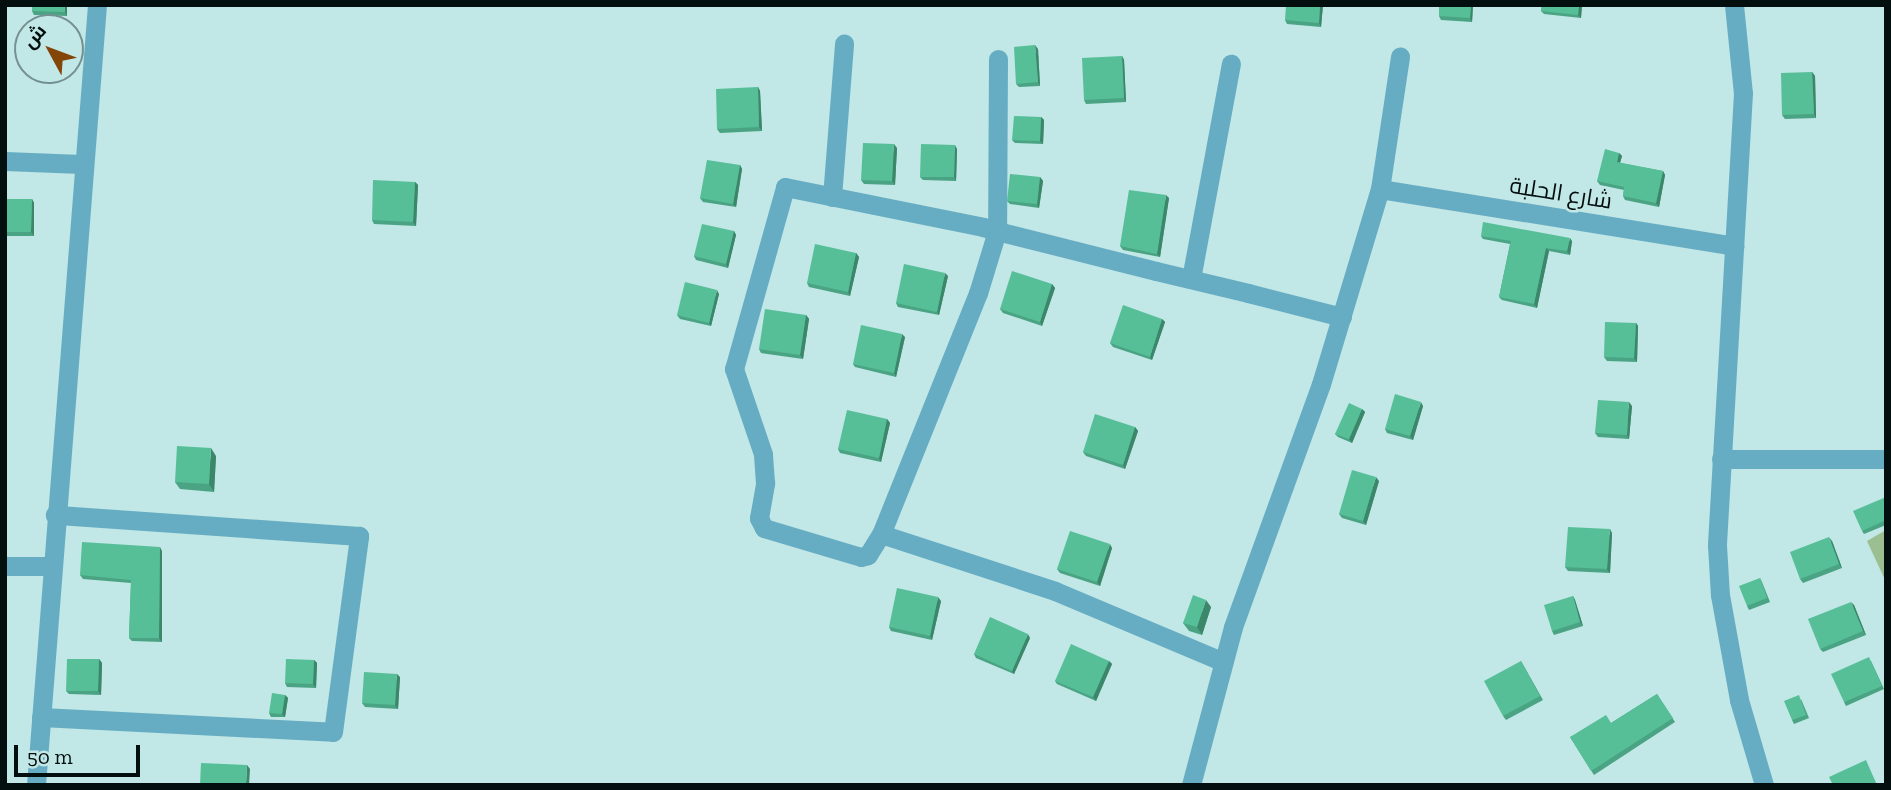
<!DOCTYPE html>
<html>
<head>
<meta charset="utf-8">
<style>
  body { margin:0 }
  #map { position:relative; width:1891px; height:790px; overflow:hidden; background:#c1e7e6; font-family:"Zilla Slab",Cairo,serif }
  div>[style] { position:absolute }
  .green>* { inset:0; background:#9bbf90 }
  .minor>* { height:19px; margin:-9.5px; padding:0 9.5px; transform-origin:9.5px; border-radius:9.5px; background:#66adc3 }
  .wall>* { inset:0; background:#4aa483 }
  .shaded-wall>* { inset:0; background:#3c866a }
  .building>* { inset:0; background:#56bf98 }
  span { translate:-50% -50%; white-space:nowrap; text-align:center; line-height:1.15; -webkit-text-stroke:5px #c1e7e6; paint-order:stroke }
  .street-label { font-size:23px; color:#030e0e }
  .frame { position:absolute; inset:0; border:7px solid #030e0e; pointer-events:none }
  .north { position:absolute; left:14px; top:14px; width:70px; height:70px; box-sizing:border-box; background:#c1e7e6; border:2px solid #759090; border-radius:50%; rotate:311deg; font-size:19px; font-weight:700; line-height:28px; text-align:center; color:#030e0e }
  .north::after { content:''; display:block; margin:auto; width:24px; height:32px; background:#844608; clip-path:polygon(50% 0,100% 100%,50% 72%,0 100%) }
  .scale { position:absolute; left:14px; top:745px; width:126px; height:32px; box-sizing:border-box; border:4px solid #030e0e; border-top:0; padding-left:9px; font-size:21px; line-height:24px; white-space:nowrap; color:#030e0e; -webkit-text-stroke:5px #c1e7e6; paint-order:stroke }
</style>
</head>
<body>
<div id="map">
  <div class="green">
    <i style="clip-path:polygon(1886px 530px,1886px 582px,1867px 541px)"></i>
  </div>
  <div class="minor">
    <i style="left:1734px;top:5px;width:88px;rotate:84.2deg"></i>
    <i style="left:1743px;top:93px;width:453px;rotate:93.3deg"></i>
    <i style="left:1717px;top:545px;width:50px;rotate:86.6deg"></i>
    <i style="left:1720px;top:595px;width:107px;rotate:79.7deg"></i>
    <i style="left:1739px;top:700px;width:89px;rotate:73.6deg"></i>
    <i style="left:998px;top:59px;width:172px;rotate:90.3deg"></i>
    <i style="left:997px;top:231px;width:65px;rotate:107deg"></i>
    <i style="left:978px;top:293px;width:260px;rotate:111.9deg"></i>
    <i style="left:881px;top:534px;width:25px;rotate:122deg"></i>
    <i style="left:868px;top:555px;width:7px;rotate:164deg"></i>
    <i style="left:861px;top:557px;width:101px;rotate:-163.4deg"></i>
    <i style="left:764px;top:528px;width:11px;rotate:-117deg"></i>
    <i style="left:759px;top:518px;width:36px;rotate:-80deg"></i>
    <i style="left:765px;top:483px;width:29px;rotate:-94deg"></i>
    <i style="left:763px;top:454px;width:90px;rotate:-108.8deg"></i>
    <i style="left:734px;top:369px;width:189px;rotate:-74.3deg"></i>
    <i style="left:785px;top:187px;width:202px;rotate:11.4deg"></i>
    <i style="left:983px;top:227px;width:15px;rotate:16deg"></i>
    <i style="left:997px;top:231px;width:164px;rotate:14.1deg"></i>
    <i style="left:1156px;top:271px;width:95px;rotate:13.4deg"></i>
    <i style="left:1248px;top:293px;width:97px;rotate:14.3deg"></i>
    <i style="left:5px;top:161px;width:76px;rotate:2.3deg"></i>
    <i style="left:1380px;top:189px;width:359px;rotate:9.1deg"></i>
    <i style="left:832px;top:197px;width:154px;rotate:-85.5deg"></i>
    <i style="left:1191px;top:279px;width:219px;rotate:-79.5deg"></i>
    <i style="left:1721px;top:459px;width:165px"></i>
    <i style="left:881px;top:534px;width:183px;rotate:18.1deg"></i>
    <i style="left:1055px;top:591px;width:183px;rotate:22.8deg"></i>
    <i style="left:5px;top:566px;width:47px"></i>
    <i style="left:41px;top:717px;width:292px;rotate:2.9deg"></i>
    <i style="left:333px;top:732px;width:198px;rotate:-82.4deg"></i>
    <i style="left:359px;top:536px;width:305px;rotate:-176deg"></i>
    <i style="left:36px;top:785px;width:782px;rotate:-85.53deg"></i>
    <i style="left:1191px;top:785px;width:163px;rotate:-75.1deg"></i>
    <i style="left:1233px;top:627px;width:258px;rotate:-70.1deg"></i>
    <i style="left:1321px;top:384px;width:204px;rotate:-73.2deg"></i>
    <i style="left:1380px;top:189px;width:134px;rotate:-81.4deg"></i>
  </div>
  <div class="wall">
    <i style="clip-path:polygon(32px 5px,67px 5px,67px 16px,34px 15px,32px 11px)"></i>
    <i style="clip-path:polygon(1323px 5px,1321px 27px,1287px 24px,1285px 20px)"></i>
    <i style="clip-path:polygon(1439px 5px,1473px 5px,1472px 22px,1441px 20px,1439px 16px)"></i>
    <i style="clip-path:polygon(1542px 5px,1582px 5px,1581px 18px,1544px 14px,1541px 11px)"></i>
    <i style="clip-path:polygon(1038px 49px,1040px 86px,1019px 87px,1016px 84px)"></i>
    <i style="clip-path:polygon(1122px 56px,1124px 60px,1126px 102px,1086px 104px,1084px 100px)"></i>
    <i style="clip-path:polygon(1812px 72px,1815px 76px,1816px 118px,1785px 119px,1782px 115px)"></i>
    <i style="clip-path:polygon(758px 87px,760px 91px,762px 131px,720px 133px,717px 129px)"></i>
    <i style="clip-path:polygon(1041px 117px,1044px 120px,1043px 144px,1015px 143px,1012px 140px)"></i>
    <i style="clip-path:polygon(897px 148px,895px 185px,864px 184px,861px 180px)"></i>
    <i style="clip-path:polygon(957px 149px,956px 181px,923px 180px,920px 177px)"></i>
    <i style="clip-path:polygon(1619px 153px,1622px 156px,1620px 163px,1663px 171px,1665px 175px,1659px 207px,1625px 200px,1623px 196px,1624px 190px,1600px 185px,1597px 181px)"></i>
    <i style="clip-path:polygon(740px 165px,742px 169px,736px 207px,703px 202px,700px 198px)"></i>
    <i style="clip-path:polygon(1040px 177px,1043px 181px,1039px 208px,1010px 204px,1007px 201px)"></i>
    <i style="clip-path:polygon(415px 182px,418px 185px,416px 226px,374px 224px,372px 220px)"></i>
    <i style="clip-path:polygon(1169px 198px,1160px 257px,1123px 250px,1120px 246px)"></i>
    <i style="clip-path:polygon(5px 199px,32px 199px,34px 203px,34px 236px,5px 236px)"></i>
    <i style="clip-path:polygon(734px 231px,736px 235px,728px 268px,696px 260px,694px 256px)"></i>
    <i style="clip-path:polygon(1481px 236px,1572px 241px,1570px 255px,1549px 251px,1537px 308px,1502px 300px,1499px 297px,1510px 244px,1483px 239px)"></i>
    <i style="clip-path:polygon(856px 253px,859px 257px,850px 296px,809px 287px,807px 283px)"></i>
    <i style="clip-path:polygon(948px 276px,939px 315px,898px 307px,896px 303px)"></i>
    <i style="clip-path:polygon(1052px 284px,1055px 288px,1042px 326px,1003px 313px,1000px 309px)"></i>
    <i style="clip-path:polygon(719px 294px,711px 326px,680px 319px,677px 315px)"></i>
    <i style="clip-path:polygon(806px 315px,809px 319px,803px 359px,761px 353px,759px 349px)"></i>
    <i style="clip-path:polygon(1162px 319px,1165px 322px,1152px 360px,1113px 347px,1110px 343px)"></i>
    <i style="clip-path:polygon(1636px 323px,1638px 326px,1637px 362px,1607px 361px,1604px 357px)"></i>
    <i style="clip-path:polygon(905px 337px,896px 377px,855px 367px,853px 364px)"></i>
    <i style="clip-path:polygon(1423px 406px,1413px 440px,1387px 433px,1385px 429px)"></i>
    <i style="clip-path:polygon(1632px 406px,1629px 439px,1598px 437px,1595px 433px)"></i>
    <i style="clip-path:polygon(1362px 409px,1365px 412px,1352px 443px,1338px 437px,1335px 434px)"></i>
    <i style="clip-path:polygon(887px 419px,890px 423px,881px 462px,840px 453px,838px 449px)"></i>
    <i style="clip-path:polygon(1135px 427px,1138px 431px,1125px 469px,1086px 456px,1083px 452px)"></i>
    <i style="clip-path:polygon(216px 456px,214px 492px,180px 489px,175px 482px)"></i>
    <i style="clip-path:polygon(1379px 481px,1366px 525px,1342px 518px,1339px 514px)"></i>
    <i style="clip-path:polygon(1886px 497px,1886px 525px,1864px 534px,1862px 531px)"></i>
    <i style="clip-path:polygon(1612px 533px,1610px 573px,1568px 571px,1565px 567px)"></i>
    <i style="clip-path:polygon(1832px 541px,1842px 568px,1803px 583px,1800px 579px)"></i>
    <i style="clip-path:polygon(1112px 548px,1100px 586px,1060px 573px,1057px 569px)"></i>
    <i style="clip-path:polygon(162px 551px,162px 642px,132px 641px,129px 638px,131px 583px,83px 579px,80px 575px)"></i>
    <i style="clip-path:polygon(1760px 578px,1762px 582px,1770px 602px,1749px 610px,1747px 606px)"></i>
    <i style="clip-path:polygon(1573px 596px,1575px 600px,1583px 626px,1554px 635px,1552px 631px)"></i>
    <i style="clip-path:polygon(941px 601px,932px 640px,891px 631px,889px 627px)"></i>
    <i style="clip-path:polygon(1854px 605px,1866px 635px,1823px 652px,1820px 649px)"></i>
    <i style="clip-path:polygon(1211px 607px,1202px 635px,1189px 631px,1183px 623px)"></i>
    <i style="clip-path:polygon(1030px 638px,1014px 674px,976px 658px,974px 654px)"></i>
    <i style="clip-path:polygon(99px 659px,102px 663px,101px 695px,69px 694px,66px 691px)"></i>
    <i style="clip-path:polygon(314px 660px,317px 663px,316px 688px,287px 687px,285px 683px)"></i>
    <i style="clip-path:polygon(1109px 661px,1112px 664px,1096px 701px,1057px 684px,1055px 681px)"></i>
    <i style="clip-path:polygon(1521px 661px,1543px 700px,1506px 720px,1503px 716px)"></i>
    <i style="clip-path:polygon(1871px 661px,1884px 689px,1846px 706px,1844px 702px)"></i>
    <i style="clip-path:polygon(400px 677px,398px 709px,365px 707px,362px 703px)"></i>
    <i style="clip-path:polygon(1657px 694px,1675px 722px,1594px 775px,1570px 737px,1611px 723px)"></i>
    <i style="clip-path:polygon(285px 695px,288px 698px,285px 717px,271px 717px,269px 713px)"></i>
    <i style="clip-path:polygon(1801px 699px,1809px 718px,1794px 724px,1792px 720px)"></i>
  </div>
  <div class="shaded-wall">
    <i style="clip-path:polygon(65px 5px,67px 5px,67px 16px,65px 12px)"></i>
    <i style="clip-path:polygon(1320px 5px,1323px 5px,1321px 27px,1319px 23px)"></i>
    <i style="clip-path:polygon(1471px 5px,1473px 5px,1472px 22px,1470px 18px)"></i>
    <i style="clip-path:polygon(1579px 5px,1582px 5px,1581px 18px,1578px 15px)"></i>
    <i style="clip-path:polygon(1035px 45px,1038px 49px,1040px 86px,1038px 82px)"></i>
    <i style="clip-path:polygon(1122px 56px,1124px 60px,1126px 102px,1124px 98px)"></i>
    <i style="clip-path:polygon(1812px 72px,1815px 76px,1816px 118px,1814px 114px)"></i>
    <i style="clip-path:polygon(758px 87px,760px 91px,762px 131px,759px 127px)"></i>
    <i style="clip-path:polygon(1041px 117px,1044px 120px,1043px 144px,1040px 141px)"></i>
    <i style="clip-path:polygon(894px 144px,897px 148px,895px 185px,892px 181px)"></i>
    <i style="clip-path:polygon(955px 145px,957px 149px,956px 181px,954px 177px)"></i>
    <i style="clip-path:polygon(1619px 153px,1622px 156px,1619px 166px,1617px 162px)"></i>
    <i style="clip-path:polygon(740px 165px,742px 169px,736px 207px,733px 204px)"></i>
    <i style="clip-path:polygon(1663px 171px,1665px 175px,1659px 207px,1656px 203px)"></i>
    <i style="clip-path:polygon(1040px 177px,1043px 181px,1039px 208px,1037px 204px)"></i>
    <i style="clip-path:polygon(415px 182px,418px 185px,416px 226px,413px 222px)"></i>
    <i style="clip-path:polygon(1166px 195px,1169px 198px,1160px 257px,1157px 254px)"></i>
    <i style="clip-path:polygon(32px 199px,34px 203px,34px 236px,31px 232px)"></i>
    <i style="clip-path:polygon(734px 231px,736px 235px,728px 268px,726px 264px)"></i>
    <i style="clip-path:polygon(1570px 238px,1572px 241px,1570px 255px,1567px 251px)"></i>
    <i style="clip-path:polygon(1546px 248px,1549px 251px,1537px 308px,1534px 304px)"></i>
    <i style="clip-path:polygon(856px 253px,859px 257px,850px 296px,848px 292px)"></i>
    <i style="clip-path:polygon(945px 273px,948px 276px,939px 315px,937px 312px)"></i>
    <i style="clip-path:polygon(1052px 284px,1055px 288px,1042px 326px,1040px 322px)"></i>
    <i style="clip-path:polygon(717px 290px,719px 294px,711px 326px,709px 323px)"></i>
    <i style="clip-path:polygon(806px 315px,809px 319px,803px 359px,800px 355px)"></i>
    <i style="clip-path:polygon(1162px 319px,1165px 322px,1152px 360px,1150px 357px)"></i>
    <i style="clip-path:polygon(1636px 323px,1638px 326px,1637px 362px,1634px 358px)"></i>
    <i style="clip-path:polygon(902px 334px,905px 337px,896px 377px,894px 373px)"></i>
    <i style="clip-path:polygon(1421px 402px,1423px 406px,1413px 440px,1410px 436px)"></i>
    <i style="clip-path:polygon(1629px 402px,1632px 406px,1629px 439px,1627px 435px)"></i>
    <i style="clip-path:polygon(1362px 409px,1365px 412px,1352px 443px,1349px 439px)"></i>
    <i style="clip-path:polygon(887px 419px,890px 423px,881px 462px,879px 458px)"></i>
    <i style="clip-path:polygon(1135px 427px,1138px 431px,1125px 469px,1123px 465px)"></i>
    <i style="clip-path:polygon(211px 448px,216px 456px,214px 492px,209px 484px)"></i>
    <i style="clip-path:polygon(1376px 477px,1379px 481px,1366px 525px,1363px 521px)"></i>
    <i style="clip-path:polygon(5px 515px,6px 517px,6px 552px,5px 551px)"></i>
    <i style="clip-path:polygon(1610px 529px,1612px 533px,1610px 573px,1607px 569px)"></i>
    <i style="clip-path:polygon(1829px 537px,1832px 541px,1842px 568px,1839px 564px)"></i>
    <i style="clip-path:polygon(1110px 544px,1112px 548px,1100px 586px,1097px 582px)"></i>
    <i style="clip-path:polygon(160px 547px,162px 551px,162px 642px,159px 638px)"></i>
    <i style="clip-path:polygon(1573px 596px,1575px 600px,1583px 626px,1580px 622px)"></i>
    <i style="clip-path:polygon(938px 597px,941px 601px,932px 640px,930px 636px)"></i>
    <i style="clip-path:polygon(1206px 600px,1211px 607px,1202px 635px,1197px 627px)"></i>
    <i style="clip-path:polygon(1851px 602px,1854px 605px,1866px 635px,1863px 631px)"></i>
    <i style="clip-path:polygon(1028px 634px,1030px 638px,1014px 674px,1012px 671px)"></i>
    <i style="clip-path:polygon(99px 659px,102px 663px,101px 695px,98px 691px)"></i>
    <i style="clip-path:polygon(314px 660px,317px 663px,316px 688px,313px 684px)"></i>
    <i style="clip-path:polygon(1109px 661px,1112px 664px,1096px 701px,1093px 697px)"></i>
    <i style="clip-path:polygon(397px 674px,400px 677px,398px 709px,395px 705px)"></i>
    <i style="clip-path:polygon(285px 695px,288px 698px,285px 717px,282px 714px)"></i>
    <i style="clip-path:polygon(247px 765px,250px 769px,249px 785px,246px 785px)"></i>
  </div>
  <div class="building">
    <i style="clip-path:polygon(32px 5px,65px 5px,65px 12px,32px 11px)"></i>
    <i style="clip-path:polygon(1286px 5px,1320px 5px,1319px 23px,1285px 20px)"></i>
    <i style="clip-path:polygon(1439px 5px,1471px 5px,1470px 18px,1439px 16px)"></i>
    <i style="clip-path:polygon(1542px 5px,1579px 5px,1578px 15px,1541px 11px)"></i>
    <i style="clip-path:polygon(1035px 45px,1038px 82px,1016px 84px,1014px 47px)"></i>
    <i style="clip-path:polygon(1122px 56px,1124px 98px,1084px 100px,1082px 58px)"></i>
    <i style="clip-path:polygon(1812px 72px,1814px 114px,1782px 115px,1781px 73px)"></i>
    <i style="clip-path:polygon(758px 87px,759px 127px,717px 129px,716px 89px)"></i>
    <i style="clip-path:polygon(1014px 116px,1041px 117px,1040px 141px,1012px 140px)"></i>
    <i style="clip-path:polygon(863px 143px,894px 144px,892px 181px,861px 180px)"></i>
    <i style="clip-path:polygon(921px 144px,955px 145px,954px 177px,920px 177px)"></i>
    <i style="clip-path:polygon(1605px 149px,1619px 153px,1617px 162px,1663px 171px,1656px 203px,1623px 196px,1624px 187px,1597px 181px)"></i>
    <i style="clip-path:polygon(707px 160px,740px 165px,733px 204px,700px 198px)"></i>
    <i style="clip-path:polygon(1010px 174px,1040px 177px,1037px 204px,1007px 201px)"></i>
    <i style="clip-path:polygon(373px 180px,415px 182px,413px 222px,372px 220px)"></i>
    <i style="clip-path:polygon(1129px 190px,1166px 195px,1157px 254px,1120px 246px)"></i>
    <i style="clip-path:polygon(5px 199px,32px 199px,31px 232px,5px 232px)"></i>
    <i style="clip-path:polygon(1483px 222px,1570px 238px,1567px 251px,1546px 248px,1534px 304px,1499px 297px,1511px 241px,1481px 236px)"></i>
    <i style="clip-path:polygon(702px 224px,734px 231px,726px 264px,694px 256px)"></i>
    <i style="clip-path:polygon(815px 244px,856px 253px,848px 292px,807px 283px)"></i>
    <i style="clip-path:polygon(904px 264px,945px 273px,937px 312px,896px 303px)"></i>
    <i style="clip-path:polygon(1012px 271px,1052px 284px,1040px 322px,1000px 309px)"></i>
    <i style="clip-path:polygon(685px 282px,717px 290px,709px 323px,677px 315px)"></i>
    <i style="clip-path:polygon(1123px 305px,1162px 319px,1150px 357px,1110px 343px)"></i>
    <i style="clip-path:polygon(765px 309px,806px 315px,800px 355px,759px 349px)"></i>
    <i style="clip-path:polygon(1605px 322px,1636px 323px,1634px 358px,1604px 357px)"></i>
    <i style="clip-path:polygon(861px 325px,902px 334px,894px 373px,853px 364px)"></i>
    <i style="clip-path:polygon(1395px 394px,1421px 402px,1410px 436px,1385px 429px)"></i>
    <i style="clip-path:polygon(1598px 400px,1629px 402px,1627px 435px,1595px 433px)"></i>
    <i style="clip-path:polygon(1349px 403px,1362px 409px,1349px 439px,1335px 434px)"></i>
    <i style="clip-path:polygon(847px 410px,887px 419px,879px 458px,838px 449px)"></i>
    <i style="clip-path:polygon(1095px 414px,1135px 427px,1123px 465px,1083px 452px)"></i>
    <i style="clip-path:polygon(177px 446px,211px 448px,209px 484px,175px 482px)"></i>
    <i style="clip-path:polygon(1352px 470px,1376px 477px,1363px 521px,1339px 514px)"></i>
    <i style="clip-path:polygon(1886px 497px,1886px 520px,1862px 531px,1853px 511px)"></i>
    <i style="clip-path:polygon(1568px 527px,1610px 529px,1607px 569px,1565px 567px)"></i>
    <i style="clip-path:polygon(1070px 531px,1110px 544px,1097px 582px,1057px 569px)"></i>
    <i style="clip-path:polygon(1829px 537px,1839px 564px,1800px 579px,1790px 552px)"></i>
    <i style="clip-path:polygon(82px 542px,160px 547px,159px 638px,129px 638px,131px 580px,80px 575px)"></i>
    <i style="clip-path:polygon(1760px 578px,1767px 598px,1747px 606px,1739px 586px)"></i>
    <i style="clip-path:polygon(897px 588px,938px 597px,930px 636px,889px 627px)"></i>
    <i style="clip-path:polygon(1193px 595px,1206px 600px,1197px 627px,1183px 623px)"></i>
    <i style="clip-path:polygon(1573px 596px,1580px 622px,1552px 631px,1544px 605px)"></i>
    <i style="clip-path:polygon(1851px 602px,1863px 631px,1820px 649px,1808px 619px)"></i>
    <i style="clip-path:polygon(990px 617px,1028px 634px,1012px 671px,974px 654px)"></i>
    <i style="clip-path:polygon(1071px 644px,1109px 661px,1093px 697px,1055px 681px)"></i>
    <i style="clip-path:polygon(1869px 657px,1882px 686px,1844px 702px,1831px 674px)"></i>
    <i style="clip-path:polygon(67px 659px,99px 659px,98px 691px,66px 691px)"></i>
    <i style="clip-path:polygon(286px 659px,314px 660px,313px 684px,285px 683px)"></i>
    <i style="clip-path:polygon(1521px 661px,1540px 696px,1503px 716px,1484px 681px)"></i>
    <i style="clip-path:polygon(364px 672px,397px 674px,395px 705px,362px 703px)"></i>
    <i style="clip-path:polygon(272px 693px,285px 695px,282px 714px,269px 713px)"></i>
    <i style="clip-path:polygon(1657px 694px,1673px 718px,1591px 771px,1570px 737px,1606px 715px,1611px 723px)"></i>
    <i style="clip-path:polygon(1799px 695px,1806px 715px,1792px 720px,1784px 701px)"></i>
    <i style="clip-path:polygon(1866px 760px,1877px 785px,1833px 785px,1829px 777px)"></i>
    <i style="clip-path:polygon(201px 763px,247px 765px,246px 785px,200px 785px)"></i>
  </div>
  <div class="street-label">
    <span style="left:1561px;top:193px;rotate:9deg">شارع الحلبة</span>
  </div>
  <div class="frame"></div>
  <div class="north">ش</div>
  <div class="scale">50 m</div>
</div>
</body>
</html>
